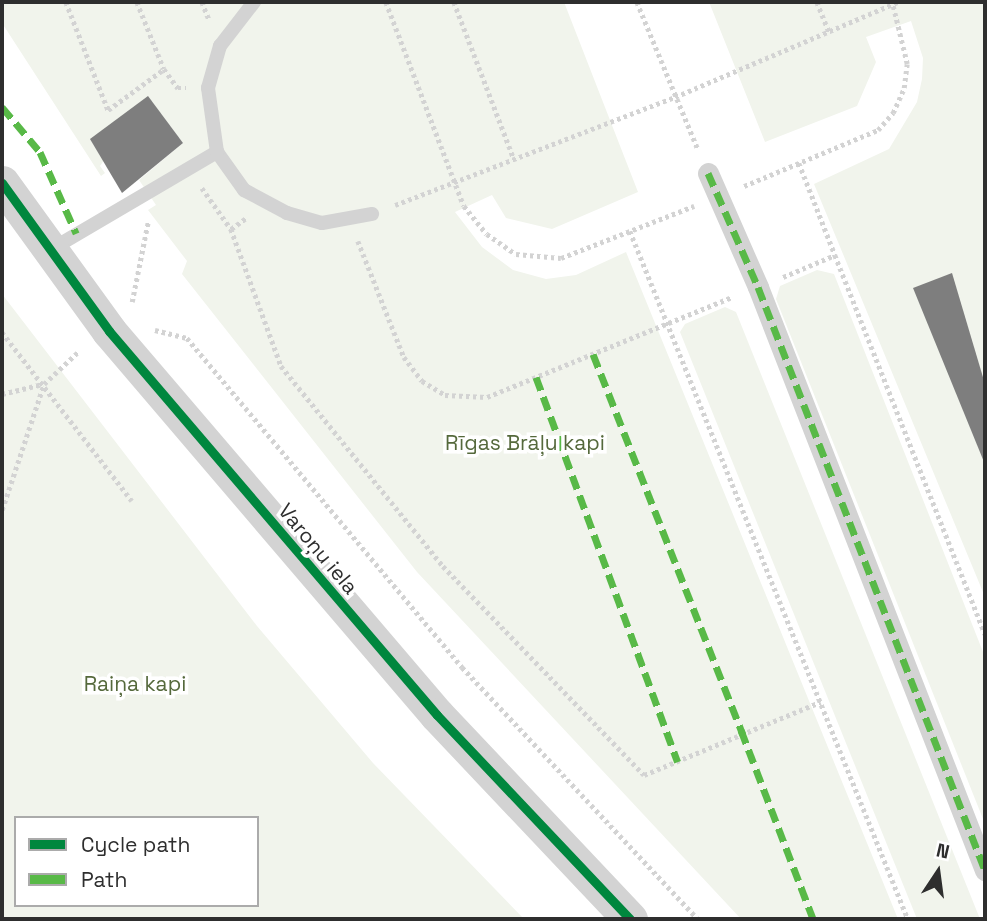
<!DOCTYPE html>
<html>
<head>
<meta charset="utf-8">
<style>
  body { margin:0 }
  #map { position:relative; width:987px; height:921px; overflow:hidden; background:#fff; font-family:"Space Grotesk",sans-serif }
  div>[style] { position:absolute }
  .green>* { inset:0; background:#f1f4ec }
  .building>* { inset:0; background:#7e7e7e }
  .path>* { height:4.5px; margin-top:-2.25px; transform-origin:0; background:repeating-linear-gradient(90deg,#d3d3d3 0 3.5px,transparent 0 7px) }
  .service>* { height:14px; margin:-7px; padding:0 7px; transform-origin:7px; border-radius:7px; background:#d3d3d3 }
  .pedestrian>* { height:21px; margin:-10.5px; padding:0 10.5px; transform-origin:10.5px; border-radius:10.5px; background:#d3d3d3 }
  .tertiary>* { height:35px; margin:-17.5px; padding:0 17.5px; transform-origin:17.5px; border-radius:17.5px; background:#d3d3d3 }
  .quiet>* { height:7px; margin-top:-3.5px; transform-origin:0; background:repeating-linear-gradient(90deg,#58b947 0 14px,transparent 0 21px) }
  .cycleway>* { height:9px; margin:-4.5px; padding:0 4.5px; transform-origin:4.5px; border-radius:4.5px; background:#00873e }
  span { translate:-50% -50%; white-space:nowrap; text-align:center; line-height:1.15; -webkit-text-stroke:7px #fff; paint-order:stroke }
  .park-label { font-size:21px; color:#55693c }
  .street-label { font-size:21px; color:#2e2e2e }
  .frame { position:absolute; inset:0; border:4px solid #2e2e2e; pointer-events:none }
  .legend { position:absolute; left:14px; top:816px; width:245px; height:91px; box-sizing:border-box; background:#fff; border:2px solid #ababab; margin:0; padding:9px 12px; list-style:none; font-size:21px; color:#2e2e2e }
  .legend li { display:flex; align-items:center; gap:14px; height:35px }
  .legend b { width:35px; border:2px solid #ababab }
  .north { position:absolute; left:903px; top:837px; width:70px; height:70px; -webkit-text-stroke:5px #fff; paint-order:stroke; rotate:13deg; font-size:19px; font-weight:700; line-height:28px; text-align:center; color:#2e2e2e }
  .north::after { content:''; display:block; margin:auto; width:24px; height:32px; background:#2e2e2e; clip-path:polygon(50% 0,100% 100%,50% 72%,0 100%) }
</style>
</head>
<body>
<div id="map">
  <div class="green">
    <i style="clip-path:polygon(2px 2px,564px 2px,638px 192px,552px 229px,506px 218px,492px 195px,455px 212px,482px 247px,513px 270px,546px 279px,576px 275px,626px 252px,898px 919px,741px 919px,417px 572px,182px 274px,187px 261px,148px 210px,156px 205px,139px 180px,183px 143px,148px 97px,100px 166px,105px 173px,101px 176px,2px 23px)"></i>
    <i style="clip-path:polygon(709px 2px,985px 2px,985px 597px,814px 184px,889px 149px,917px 102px,922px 79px,923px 58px,911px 21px,866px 37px,876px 62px,857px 106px,765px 142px)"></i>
    <i style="clip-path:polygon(817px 270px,834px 274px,985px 657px,985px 824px,776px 299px,780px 286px)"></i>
    <i style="clip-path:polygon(evenodd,2px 294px,257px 626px,373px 763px,524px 919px,2px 919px,2px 294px,16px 818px,257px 818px,257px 905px,16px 905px,16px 818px)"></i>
    <i style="clip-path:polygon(725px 307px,736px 312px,980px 919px,917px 919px,680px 332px,685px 324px)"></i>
  </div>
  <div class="building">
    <i style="clip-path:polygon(148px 96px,183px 143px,122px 193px,90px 139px)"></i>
    <i style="clip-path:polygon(952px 273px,985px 384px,984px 462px,913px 288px)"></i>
  </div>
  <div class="path">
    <i style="left:66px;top:2px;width:116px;rotate:68.7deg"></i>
    <i style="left:108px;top:110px;width:69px;rotate:-36.2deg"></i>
    <i style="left:137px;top:2px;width:72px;rotate:68.1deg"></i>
    <i style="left:164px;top:69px;width:24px;rotate:54deg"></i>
    <i style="left:178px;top:88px;width:8px"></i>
    <i style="left:202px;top:2px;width:18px;rotate:68deg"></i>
    <i style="left:386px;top:2px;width:218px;rotate:69.1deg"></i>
    <i style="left:464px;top:206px;width:36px;rotate:51deg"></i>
    <i style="left:487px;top:234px;width:35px;rotate:35deg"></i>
    <i style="left:516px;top:254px;width:45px;rotate:5.1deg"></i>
    <i style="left:561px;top:258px;width:143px;rotate:-21.4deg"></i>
    <i style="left:454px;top:2px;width:168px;rotate:69.1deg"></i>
    <i style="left:637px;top:2px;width:159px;rotate:67.5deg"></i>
    <i style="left:817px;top:2px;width:32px;rotate:68deg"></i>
    <i style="left:799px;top:163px;width:99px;rotate:68.6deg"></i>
    <i style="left:744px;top:186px;width:145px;rotate:-22.7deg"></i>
    <i style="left:878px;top:130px;width:23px;rotate:-49deg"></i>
    <i style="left:893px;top:113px;width:27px;rotate:-66deg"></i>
    <i style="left:904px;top:88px;width:24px;rotate:-83deg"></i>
    <i style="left:907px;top:64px;width:64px;rotate:-103.6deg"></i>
    <i style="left:202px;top:188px;width:50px;rotate:54.7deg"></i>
    <i style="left:231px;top:229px;width:19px;rotate:-36deg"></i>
    <i style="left:395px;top:205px;width:300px;rotate:-21.1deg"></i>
    <i style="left:675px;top:97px;width:242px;rotate:-23.1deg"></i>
    <i style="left:231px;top:229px;width:146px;rotate:69.9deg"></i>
    <i style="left:281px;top:366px;width:257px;rotate:51deg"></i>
    <i style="left:443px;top:566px;width:290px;rotate:46.1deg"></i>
    <i style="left:644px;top:775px;width:191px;rotate:-22.5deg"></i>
    <i style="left:630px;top:231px;width:742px;rotate:68deg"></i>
    <i style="left:358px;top:241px;width:125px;rotate:68.4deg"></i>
    <i style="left:404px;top:357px;width:30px;rotate:53deg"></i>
    <i style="left:422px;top:381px;width:27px;rotate:31deg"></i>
    <i style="left:445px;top:395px;width:42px;rotate:2.7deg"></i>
    <i style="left:487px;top:397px;width:265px;rotate:-22.2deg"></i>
    <i style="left:783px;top:277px;width:56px;rotate:-22.9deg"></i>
    <i style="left:835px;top:255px;width:408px;rotate:68.4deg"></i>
    <i style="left:132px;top:302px;width:82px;rotate:-78.7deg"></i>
    <i style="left:155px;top:330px;width:33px;rotate:14deg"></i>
    <i style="left:187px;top:338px;width:429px;rotate:50.1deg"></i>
    <i style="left:462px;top:667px;width:345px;rotate:46.9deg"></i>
    <i style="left:2px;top:332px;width:213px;rotate:52.4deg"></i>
    <i style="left:2px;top:394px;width:42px;rotate:-13.7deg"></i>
    <i style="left:2px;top:510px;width:133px;rotate:-71.6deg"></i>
    <i style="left:44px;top:384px;width:48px;rotate:-43.3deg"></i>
  </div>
  <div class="service">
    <i style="left:217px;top:152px;width:47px;rotate:54.6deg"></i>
    <i style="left:244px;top:190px;width:49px;rotate:28.1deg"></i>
    <i style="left:287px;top:213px;width:36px;rotate:16deg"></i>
    <i style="left:322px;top:223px;width:51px;rotate:-10.2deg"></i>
    <i style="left:50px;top:250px;width:194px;rotate:-30.4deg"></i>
    <i style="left:217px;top:152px;width:65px;rotate:-98deg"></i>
    <i style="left:208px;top:88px;width:44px;rotate:-74.1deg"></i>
    <i style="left:220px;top:46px;width:56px;rotate:-52.3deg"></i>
  </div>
  <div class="pedestrian">
    <i style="left:708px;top:173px;width:124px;rotate:66.3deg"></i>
    <i style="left:758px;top:287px;width:626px;rotate:68.73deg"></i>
  </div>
  <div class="tertiary">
    <i style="left:2px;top:183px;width:183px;rotate:54.1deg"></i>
    <i style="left:109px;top:331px;width:505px;rotate:49.5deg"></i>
    <i style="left:437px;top:715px;width:281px;rotate:46.6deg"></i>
  </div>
  <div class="quiet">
    <i style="left:2px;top:107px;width:59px;rotate:49.8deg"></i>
    <i style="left:40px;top:152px;width:89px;rotate:66deg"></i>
    <i style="left:708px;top:173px;width:124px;rotate:66.3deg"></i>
    <i style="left:758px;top:287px;width:626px;rotate:68.73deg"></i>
    <i style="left:593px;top:354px;width:409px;rotate:68.5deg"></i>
    <i style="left:536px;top:377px;width:410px;rotate:69.8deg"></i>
    <i style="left:741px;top:730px;width:202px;rotate:69.1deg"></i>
  </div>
  <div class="cycleway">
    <i style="left:2px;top:183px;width:183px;rotate:54.1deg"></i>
    <i style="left:109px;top:331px;width:505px;rotate:49.5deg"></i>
    <i style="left:437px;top:715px;width:281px;rotate:46.6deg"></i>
  </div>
  <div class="park-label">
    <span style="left:525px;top:443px">Rīgas Brāļu kapi</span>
    <span style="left:135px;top:684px">Raiņa kapi</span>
  </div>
  <div class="street-label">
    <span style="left:318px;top:549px;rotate:50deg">Varoņu iela</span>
  </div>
  <div class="frame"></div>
  <ul class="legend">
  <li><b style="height:9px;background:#00873e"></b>Cycle path</li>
  <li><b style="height:9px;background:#58b947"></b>Path</li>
  </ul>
  <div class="north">N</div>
</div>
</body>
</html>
